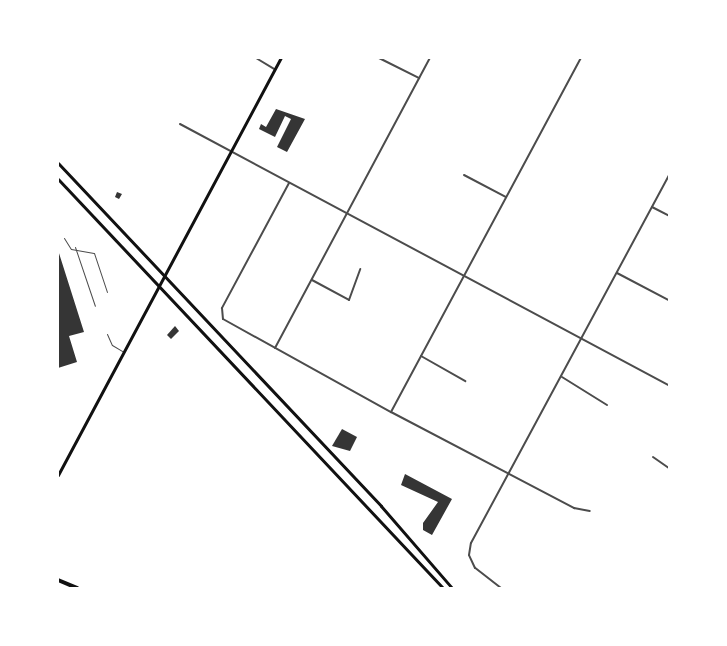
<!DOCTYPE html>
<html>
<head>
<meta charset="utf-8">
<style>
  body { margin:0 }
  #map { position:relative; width:727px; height:646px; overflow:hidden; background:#fff; font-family:"Zilla Slab",serif }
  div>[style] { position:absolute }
  .building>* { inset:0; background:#353535 }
  .service>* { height:1px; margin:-0.5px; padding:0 0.5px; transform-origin:0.5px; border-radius:0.5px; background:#4c4c4c }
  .minor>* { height:2px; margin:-1px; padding:0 1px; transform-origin:1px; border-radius:1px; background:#4c4c4c }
  .secondary>* { height:3px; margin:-1.5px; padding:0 1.5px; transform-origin:1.5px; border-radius:1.5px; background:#111 }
  .primary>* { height:3px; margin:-1.5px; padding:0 1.5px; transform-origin:1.5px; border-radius:1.5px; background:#111 }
  .motorway>* { height:4px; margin:-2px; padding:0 2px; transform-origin:2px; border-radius:2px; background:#111 }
  span { translate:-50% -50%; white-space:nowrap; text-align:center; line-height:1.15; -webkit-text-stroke:5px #fff; paint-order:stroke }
  .frame { position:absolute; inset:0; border:59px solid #fff; pointer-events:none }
</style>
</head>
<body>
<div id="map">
  <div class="building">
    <i style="clip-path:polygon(276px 109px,305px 119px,287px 152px,277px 147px,291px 119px,285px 116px,275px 137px,259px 129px,261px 124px,266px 127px)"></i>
    <i style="clip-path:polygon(117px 192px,122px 194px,119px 199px,115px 197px)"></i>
    <i style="clip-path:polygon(58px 250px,84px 332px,69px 336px,77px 362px,58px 368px)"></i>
    <i style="clip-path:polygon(175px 326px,179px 331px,171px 339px,167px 335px)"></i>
    <i style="clip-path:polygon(342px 429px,357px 437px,350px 451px,332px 446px)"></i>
    <i style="clip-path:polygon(405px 474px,452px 499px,432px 535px,423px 530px,423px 523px,438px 502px,401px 485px)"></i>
  </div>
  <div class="service">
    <i style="left:64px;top:238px;width:13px;rotate:58deg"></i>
    <i style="left:71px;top:249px;width:23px;rotate:10deg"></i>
    <i style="left:94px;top:253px;width:41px;rotate:71.6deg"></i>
    <i style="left:75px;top:247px;width:62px;rotate:71.3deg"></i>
    <i style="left:107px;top:334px;width:12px;rotate:66deg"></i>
    <i style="left:112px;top:345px;width:12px;rotate:31deg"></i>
  </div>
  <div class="minor">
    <i style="left:256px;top:58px;width:21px;rotate:31deg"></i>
    <i style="left:379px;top:58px;width:45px;rotate:26.6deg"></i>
    <i style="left:180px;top:124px;width:556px;rotate:28.13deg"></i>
    <i style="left:464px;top:175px;width:47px;rotate:27.6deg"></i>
    <i style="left:289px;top:183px;width:142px;rotate:118.2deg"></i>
    <i style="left:222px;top:308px;width:11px;rotate:85deg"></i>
    <i style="left:223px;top:319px;width:192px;rotate:29deg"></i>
    <i style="left:391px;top:412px;width:207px;rotate:27.7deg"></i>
    <i style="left:574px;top:508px;width:16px;rotate:11deg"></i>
    <i style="left:652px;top:207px;width:20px;rotate:27deg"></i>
    <i style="left:617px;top:273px;width:60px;rotate:27.8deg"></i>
    <i style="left:312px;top:280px;width:42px;rotate:28.4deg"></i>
    <i style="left:349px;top:300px;width:33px;rotate:-70deg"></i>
    <i style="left:275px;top:348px;width:329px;rotate:-61.9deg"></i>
    <i style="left:421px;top:356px;width:51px;rotate:29.6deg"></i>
    <i style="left:562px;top:377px;width:53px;rotate:31.9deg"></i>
    <i style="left:391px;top:412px;width:402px;rotate:-61.8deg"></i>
    <i style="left:653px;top:457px;width:21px;rotate:35deg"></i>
    <i style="left:501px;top:588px;width:33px;rotate:-142deg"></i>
    <i style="left:475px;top:568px;width:14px;rotate:-115deg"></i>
    <i style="left:469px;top:555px;width:12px;rotate:-81deg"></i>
    <i style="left:471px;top:543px;width:419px;rotate:-61.7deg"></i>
  </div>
  <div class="secondary">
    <i style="left:58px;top:475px;width:473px;rotate:-61.9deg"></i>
  </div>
  <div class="primary">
    <i style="left:58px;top:163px;width:471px;rotate:46.7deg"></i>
    <i style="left:381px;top:506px;width:108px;rotate:49.1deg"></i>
    <i style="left:58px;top:179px;width:562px;rotate:46.73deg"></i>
  </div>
  <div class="motorway">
    <i style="left:58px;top:580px;width:21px;rotate:23deg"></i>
  </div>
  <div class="frame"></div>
</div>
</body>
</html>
